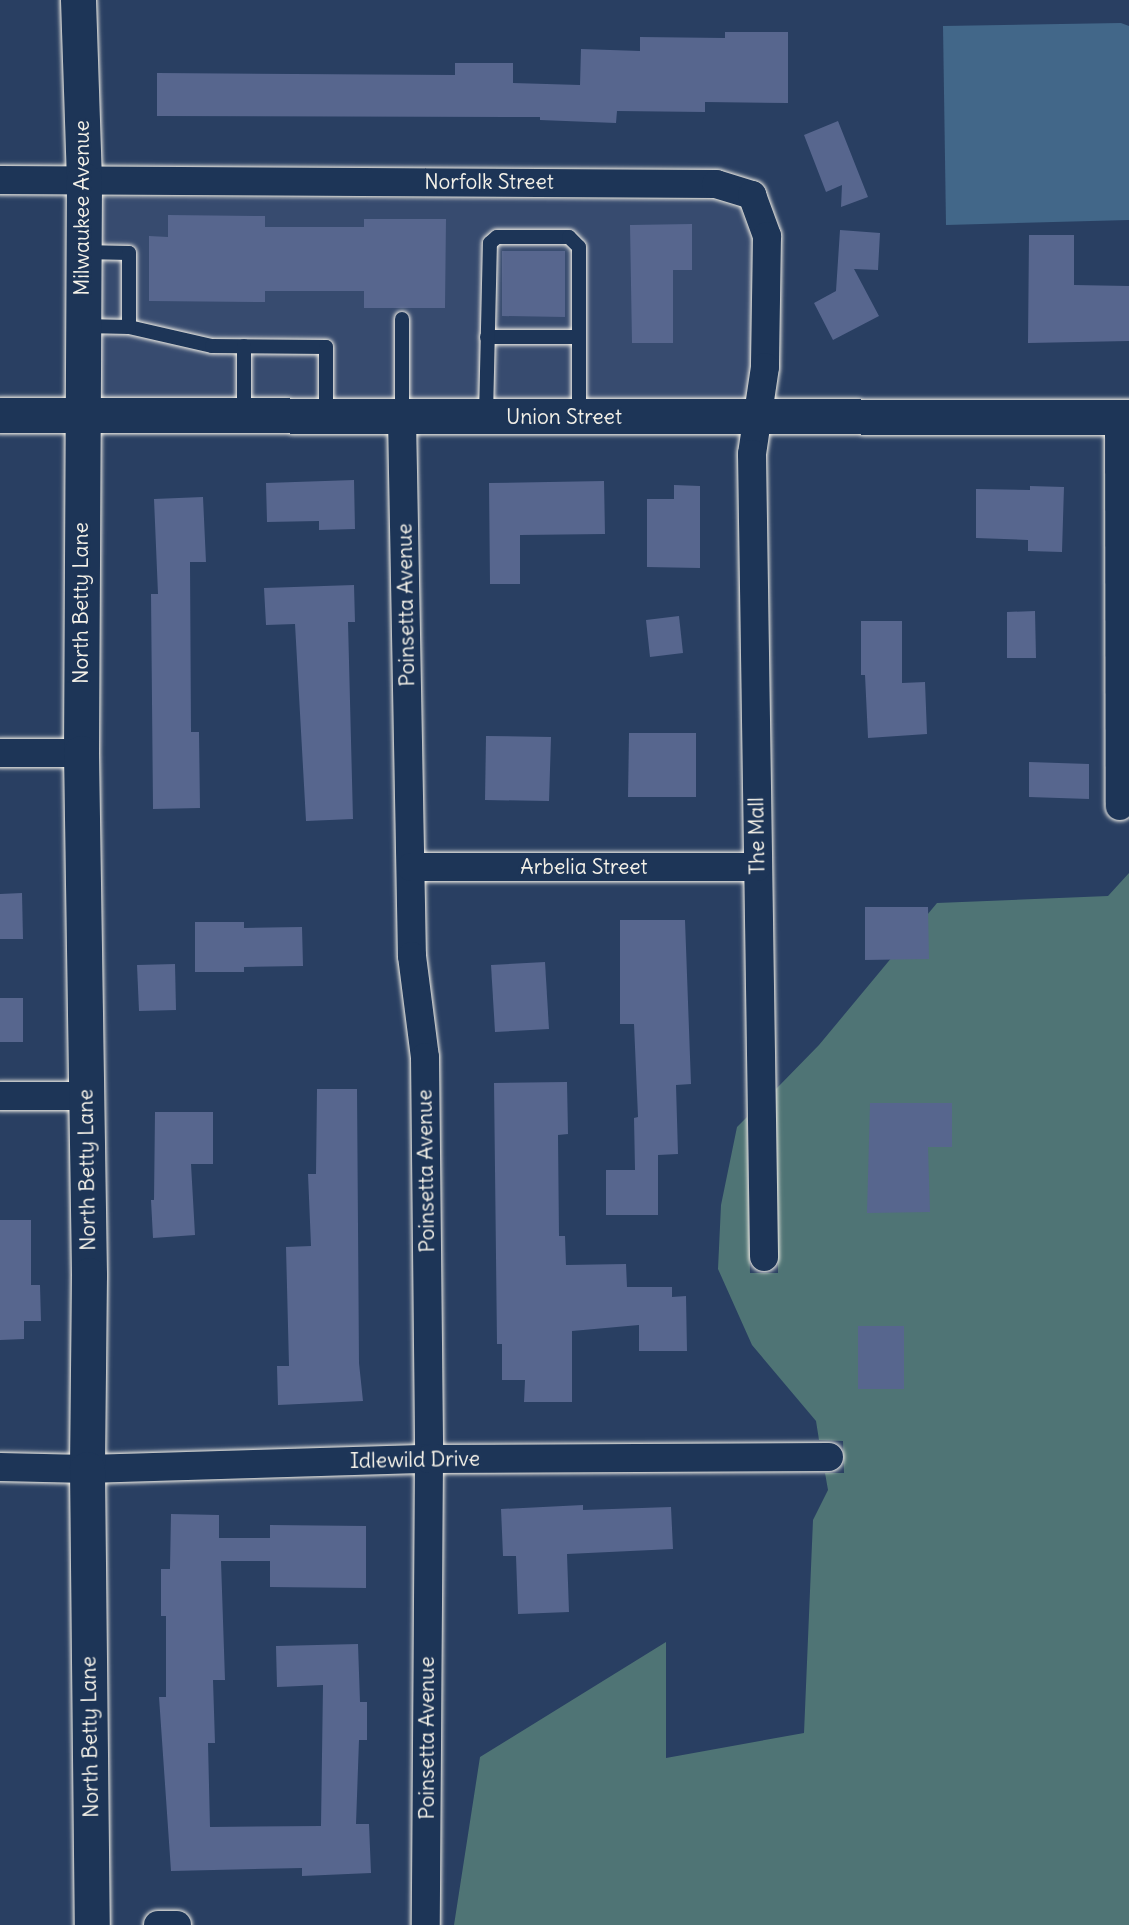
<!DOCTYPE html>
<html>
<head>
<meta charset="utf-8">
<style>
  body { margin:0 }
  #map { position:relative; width:1129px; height:1925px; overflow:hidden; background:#293f62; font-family:Delius,sans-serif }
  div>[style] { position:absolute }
  .built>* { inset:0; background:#374b6f }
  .green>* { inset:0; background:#4f7475 }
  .water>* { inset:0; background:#426789 }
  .building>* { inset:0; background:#57668e }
  .roads { filter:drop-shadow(0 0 2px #f4f1e8) drop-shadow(0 0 2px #f4f1e8) }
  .service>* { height:14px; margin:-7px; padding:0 7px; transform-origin:7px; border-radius:7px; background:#1d3557 }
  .minor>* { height:28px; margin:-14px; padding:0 14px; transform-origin:14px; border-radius:14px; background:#1d3557 }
  .tertiary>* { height:35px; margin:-17.5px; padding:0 17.5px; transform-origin:17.5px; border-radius:17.5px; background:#1d3557 }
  span { translate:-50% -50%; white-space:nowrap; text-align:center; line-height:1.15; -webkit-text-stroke:5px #1d3557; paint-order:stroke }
  .street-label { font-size:21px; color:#f4f1e8 }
</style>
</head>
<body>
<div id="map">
  <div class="built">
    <i style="clip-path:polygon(98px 197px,714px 200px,741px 209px,752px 240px,751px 365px,746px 399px,97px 399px)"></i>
  </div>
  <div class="green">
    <i style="clip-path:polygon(1129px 873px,1129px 1925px,454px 1925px,480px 1757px,666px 1642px,666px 1758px,804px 1733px,813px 1520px,828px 1490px,825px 1473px,844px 1473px,843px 1441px,819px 1440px,816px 1421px,752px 1345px,718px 1269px,721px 1205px,737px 1127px,747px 1117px,750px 1273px,778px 1273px,776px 1089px,819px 1045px,937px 903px,1108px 896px)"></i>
  </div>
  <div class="water">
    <i style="clip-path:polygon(1121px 23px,1129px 26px,1129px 220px,946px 225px,943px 26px)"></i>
  </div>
  <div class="building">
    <i style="clip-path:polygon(725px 32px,788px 32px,788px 103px,705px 102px,705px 112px,617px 111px,616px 123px,540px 120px,540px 117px,157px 116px,157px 73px,455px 75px,455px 63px,513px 63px,513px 83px,580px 85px,581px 49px,640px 51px,640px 37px,725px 38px)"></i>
    <i style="clip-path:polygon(838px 121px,868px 197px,841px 207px,842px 185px,826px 192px,804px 135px)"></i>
    <i style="clip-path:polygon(168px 215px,265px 216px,265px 227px,364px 227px,364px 219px,446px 219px,445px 308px,364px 308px,364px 291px,265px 291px,265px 302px,149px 301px,149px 236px,168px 237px)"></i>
    <i style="clip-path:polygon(692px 224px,692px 270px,673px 270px,673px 343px,632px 343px,630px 225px)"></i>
    <i style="clip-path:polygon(840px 230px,880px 233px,878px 270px,854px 269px,879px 316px,833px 340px,814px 303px,836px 291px)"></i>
    <i style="clip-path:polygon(1029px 235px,1074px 235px,1074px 285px,1129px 286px,1129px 341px,1028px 343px)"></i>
    <i style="clip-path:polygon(502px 251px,565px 251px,565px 317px,502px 316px)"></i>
    <i style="clip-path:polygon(354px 480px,355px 529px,319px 530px,319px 521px,267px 522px,266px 483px)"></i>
    <i style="clip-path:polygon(604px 481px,605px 534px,520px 535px,520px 584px,490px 584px,489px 483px)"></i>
    <i style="clip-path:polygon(674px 485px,700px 486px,700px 568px,647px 567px,647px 499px,674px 499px)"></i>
    <i style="clip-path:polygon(1030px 486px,1064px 487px,1062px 552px,1028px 551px,1028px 540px,976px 538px,976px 489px,1030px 490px)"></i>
    <i style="clip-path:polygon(203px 497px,206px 562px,190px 562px,191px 732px,199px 732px,200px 808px,153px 809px,151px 594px,158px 594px,154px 499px)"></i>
    <i style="clip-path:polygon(354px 585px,355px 622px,348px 622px,353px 819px,306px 821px,295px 624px,266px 625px,264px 588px)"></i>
    <i style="clip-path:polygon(1035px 611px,1036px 658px,1007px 658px,1007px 612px)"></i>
    <i style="clip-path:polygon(679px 616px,683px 653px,650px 657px,646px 620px)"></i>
    <i style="clip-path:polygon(861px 621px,902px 621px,902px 683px,925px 682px,927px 734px,868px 738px,865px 675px,861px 675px)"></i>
    <i style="clip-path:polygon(629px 733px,696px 733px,696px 797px,628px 797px)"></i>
    <i style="clip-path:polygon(486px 736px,551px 737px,549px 801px,485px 800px)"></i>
    <i style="clip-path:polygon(1029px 762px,1089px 764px,1089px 799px,1029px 797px)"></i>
    <i style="clip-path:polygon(22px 893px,23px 939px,0 939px,0 894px)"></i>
    <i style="clip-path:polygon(865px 907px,928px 907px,929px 959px,865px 960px)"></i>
    <i style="clip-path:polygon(620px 920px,685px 920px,691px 1084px,676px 1085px,678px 1154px,658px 1155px,658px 1215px,606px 1215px,606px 1170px,635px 1170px,634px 1118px,638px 1117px,634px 1024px,620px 1024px)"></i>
    <i style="clip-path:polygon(195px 922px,244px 922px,244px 928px,302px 927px,303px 966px,244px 967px,244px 972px,195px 972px)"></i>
    <i style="clip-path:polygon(545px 962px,549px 1029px,495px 1032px,491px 965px)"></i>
    <i style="clip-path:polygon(175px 964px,176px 1010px,139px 1011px,137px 965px)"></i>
    <i style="clip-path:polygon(0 998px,23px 998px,23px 1042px,0 1042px)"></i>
    <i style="clip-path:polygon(567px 1082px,568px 1134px,558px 1135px,559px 1236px,565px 1236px,566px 1265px,626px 1264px,627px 1287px,672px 1287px,672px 1297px,686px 1296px,687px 1351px,639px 1351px,639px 1325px,572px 1331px,572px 1402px,524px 1402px,525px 1380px,502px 1380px,502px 1344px,497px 1344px,494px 1083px)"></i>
    <i style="clip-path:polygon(317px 1089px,357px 1089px,359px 1363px,363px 1401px,278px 1405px,277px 1366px,289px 1366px,286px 1247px,311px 1246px,308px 1174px,316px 1174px)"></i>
    <i style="clip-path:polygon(870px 1103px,952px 1103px,952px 1147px,928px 1147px,930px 1212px,867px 1213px)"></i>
    <i style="clip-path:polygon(155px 1112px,213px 1112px,213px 1164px,191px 1164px,195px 1235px,153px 1238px,151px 1200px,154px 1200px)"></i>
    <i style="clip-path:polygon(0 1220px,31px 1220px,31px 1285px,40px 1285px,41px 1321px,24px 1321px,24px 1339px,0 1340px)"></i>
    <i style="clip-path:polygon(858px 1326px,904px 1326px,904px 1389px,858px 1389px)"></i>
    <i style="clip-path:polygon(583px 1505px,583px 1510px,671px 1507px,673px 1549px,567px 1554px,569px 1612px,518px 1614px,516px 1556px,503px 1556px,501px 1509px)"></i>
    <i style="clip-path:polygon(171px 1514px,219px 1515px,219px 1538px,270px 1538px,270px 1525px,366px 1526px,366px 1588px,270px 1587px,270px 1561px,221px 1561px,225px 1680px,213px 1680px,215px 1743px,208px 1743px,210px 1827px,321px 1826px,323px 1685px,277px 1687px,276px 1646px,358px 1644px,360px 1702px,367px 1702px,367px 1740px,359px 1740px,356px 1824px,369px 1824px,371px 1873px,302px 1876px,302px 1868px,171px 1871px,159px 1697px,166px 1697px,166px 1616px,161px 1616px,161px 1569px,170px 1569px)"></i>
  </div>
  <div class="roads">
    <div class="service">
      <i style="left:83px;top:252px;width:46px;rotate:1.2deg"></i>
      <i style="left:129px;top:253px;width:74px;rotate:90deg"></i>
      <i style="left:129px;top:327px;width:85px;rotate:12.9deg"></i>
      <i style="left:212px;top:346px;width:114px;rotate:0.5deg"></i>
      <i style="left:326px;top:347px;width:69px;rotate:90deg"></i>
      <i style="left:402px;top:319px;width:97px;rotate:90deg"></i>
      <i style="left:84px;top:326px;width:45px;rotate:1.3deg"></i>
      <i style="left:487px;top:337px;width:92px"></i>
      <i style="left:244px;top:346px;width:69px;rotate:90deg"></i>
      <i style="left:486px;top:416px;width:173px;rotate:-88.7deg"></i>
      <i style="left:490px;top:243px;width:9px;rotate:-41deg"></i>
      <i style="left:497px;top:237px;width:72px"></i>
      <i style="left:569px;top:237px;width:14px;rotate:45deg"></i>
      <i style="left:579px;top:247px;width:170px;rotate:90deg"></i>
    </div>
    <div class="minor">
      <i style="left:0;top:180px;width:716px;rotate:0.32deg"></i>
      <i style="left:716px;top:184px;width:38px;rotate:17deg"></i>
      <i style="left:752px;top:195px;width:44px;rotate:69.9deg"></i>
      <i style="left:767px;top:236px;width:131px;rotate:90.9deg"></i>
      <i style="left:765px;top:367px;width:88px;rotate:98.5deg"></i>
      <i style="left:752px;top:454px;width:803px;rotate:89.14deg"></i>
      <i style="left:1119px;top:417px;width:389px;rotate:89.9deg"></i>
      <i style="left:402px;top:418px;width:538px;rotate:88.94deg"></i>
      <i style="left:412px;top:956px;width:102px;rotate:82.7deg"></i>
      <i style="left:425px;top:1057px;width:402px;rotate:89.4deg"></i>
      <i style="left:429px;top:1459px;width:466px;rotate:90.4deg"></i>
      <i style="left:0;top:753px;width:81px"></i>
      <i style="left:411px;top:867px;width:346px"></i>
      <i style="left:0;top:1096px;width:85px"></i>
      <i style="left:0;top:1467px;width:87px;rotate:1.3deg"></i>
      <i style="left:87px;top:1469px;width:342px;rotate:-1.7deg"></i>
      <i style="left:429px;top:1459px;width:400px;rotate:-0.3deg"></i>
      <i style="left:158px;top:1925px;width:19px"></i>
    </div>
    <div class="tertiary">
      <i style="left:78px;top:0;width:180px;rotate:88.1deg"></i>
      <i style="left:84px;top:180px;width:573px;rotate:90.3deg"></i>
      <i style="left:81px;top:753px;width:522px;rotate:89.12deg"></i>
      <i style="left:89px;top:1275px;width:194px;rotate:90.6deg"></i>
      <i style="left:87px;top:1469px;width:456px;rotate:89.4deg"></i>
      <i style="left:0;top:415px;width:1129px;rotate:0.1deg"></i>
    </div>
  </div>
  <div class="street-label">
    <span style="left:489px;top:182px">Norfolk Street</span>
    <span style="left:82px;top:208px;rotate:-90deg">Milwaukee Avenue</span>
    <span style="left:564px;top:417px">Union Street</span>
    <span style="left:81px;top:603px;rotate:-90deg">North Betty Lane</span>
    <span style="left:406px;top:605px;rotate:-91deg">Poinsetta Avenue</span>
    <span style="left:757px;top:836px;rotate:-91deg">The Mall</span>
    <span style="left:584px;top:867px">Arbelia Street</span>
    <span style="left:87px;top:1170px;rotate:-91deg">North Betty Lane</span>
    <span style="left:426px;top:1171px;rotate:-91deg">Poinsetta Avenue</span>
    <span style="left:415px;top:1460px;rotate:-1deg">Idlewild Drive</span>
    <span style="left:90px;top:1737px;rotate:-91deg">North Betty Lane</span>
    <span style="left:427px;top:1738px;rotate:-90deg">Poinsetta Avenue</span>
  </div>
</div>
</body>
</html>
